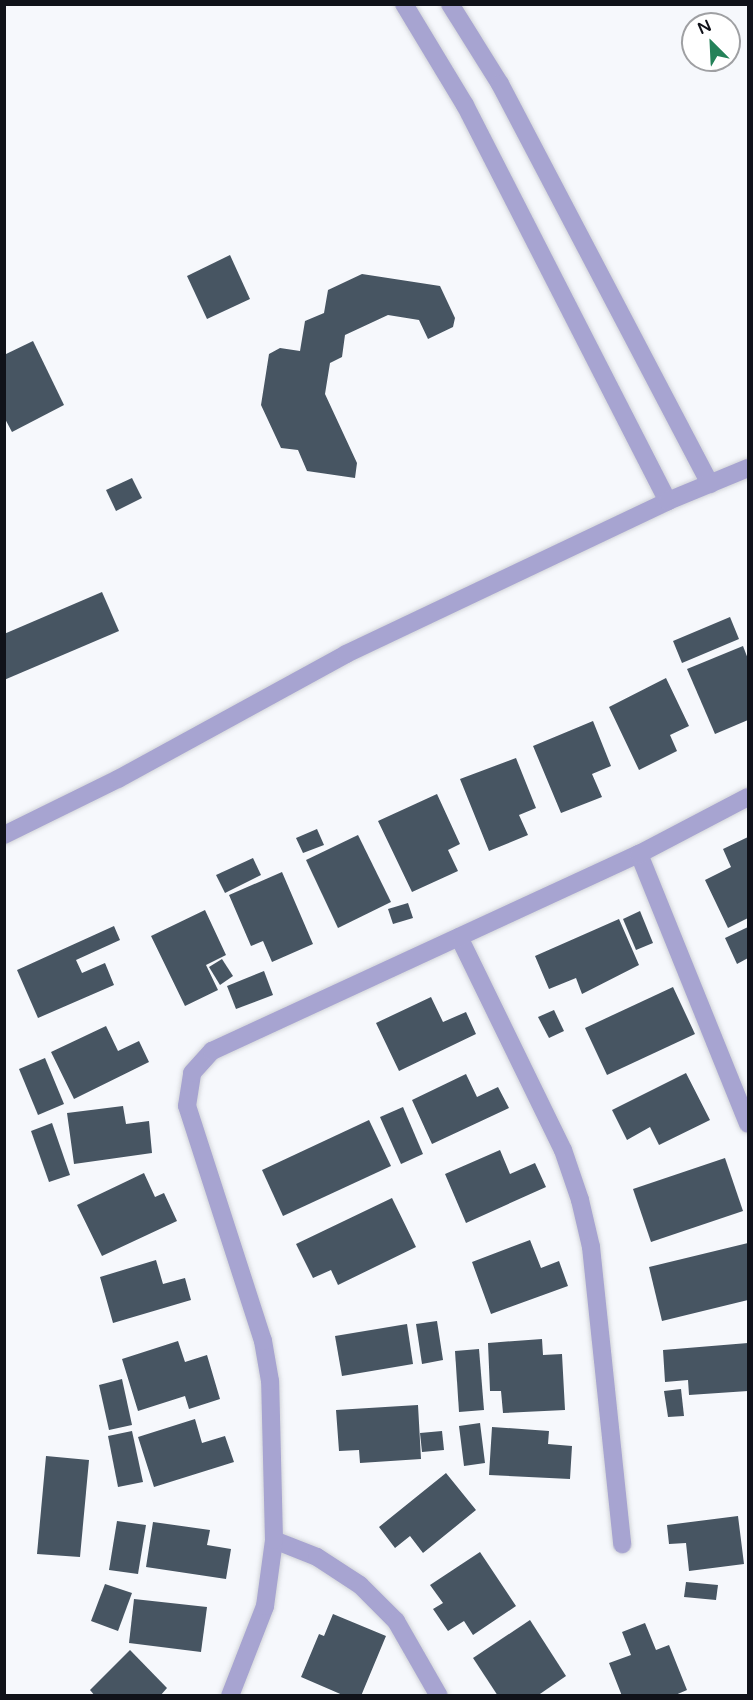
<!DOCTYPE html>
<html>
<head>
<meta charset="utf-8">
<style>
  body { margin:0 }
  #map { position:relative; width:753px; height:1700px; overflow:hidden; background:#f6f8fc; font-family:"Varela Round",sans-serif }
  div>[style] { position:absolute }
  .building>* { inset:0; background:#475562 }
  .roads { filter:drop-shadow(0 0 2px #d1d3d8) drop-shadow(0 0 2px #d1d3d8) }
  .minor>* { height:18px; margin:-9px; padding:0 9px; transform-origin:9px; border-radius:9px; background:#a7a4d1 }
  .tertiary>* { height:18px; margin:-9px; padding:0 9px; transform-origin:9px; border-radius:9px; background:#a7a4d1 }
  span { translate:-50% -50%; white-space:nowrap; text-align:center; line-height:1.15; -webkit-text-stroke:6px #fff; paint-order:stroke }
  .frame { position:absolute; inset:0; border:6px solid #101219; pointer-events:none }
  .north { position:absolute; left:681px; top:12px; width:60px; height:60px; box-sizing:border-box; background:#fff; border:2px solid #9fa0a3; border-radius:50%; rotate:336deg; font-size:16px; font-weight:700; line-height:24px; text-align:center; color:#101219 }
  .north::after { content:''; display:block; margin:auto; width:21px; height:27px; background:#248259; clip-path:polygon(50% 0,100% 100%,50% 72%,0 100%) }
</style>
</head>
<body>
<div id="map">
  <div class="building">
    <i style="clip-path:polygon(230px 255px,250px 299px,207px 319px,187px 276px)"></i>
    <i style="clip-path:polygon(362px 274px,440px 286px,455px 318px,453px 327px,428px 339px,419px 320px,388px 315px,345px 335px,342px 357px,330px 363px,325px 394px,357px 463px,355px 478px,307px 471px,298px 450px,281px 448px,261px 405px,269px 354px,280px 348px,300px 351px,305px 321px,324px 313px,328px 290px)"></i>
    <i style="clip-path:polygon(33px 341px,64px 405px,12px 432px,4px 417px,4px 355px)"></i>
    <i style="clip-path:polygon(132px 478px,142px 498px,116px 511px,106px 490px)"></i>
    <i style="clip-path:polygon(102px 592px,119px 631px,4px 680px,4px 634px)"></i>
    <i style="clip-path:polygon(730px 617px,739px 639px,682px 663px,673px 641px)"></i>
    <i style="clip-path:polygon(743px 646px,748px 659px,748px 720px,715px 734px,687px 669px)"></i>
    <i style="clip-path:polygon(666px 678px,689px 726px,670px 735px,677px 751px,639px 770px,609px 707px)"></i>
    <i style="clip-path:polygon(593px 721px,611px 766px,592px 774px,602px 797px,561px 813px,533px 746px)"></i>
    <i style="clip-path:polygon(516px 758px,536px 808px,519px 815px,528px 835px,489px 851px,460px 779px)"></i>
    <i style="clip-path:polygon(437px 794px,460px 844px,448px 850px,458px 871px,412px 892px,378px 821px)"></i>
    <i style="clip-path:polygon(317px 829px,324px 845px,303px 853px,296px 838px)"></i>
    <i style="clip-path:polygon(358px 835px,391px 902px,338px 928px,306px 860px)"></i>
    <i style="clip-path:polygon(748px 837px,748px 918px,728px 928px,705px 880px,731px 867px,723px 849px)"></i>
    <i style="clip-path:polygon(253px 858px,261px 875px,225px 893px,216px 875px)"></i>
    <i style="clip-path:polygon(282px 872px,313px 944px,272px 962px,263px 941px,251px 946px,229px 895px)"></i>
    <i style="clip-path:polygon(408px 903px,413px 918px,393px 924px,388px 909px)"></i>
    <i style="clip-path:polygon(205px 910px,226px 955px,206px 965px,218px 990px,185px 1006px,151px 936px)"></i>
    <i style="clip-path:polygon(640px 911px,653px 943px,636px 950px,623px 919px)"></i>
    <i style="clip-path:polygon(619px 919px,639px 965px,582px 994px,576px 978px,549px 989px,535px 956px)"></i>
    <i style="clip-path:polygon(114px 926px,120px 940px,76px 960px,82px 973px,105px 963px,114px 985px,38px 1018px,17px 970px)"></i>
    <i style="clip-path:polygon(748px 927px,748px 958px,737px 964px,725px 938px)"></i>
    <i style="clip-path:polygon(222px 959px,233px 976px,220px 985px,209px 967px)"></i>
    <i style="clip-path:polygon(264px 971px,273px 995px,236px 1009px,227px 986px)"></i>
    <i style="clip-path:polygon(673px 987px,695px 1034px,607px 1075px,585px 1028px)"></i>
    <i style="clip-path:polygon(431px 997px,443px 1022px,466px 1012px,476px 1034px,399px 1071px,376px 1023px)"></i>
    <i style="clip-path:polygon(554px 1010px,564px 1031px,549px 1038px,538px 1017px)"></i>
    <i style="clip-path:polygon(106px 1026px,118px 1051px,139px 1041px,149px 1062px,74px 1099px,51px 1052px)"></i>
    <i style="clip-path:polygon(45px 1058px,64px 1104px,38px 1115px,19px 1069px)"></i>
    <i style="clip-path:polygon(686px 1073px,710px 1120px,659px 1145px,650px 1127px,627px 1140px,612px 1110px)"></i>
    <i style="clip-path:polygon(466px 1074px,477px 1097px,498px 1087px,509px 1108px,432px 1144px,412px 1100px)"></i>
    <i style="clip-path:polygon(123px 1106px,126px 1124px,149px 1121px,152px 1153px,74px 1164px,67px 1113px)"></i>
    <i style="clip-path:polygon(403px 1107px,423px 1154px,401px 1164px,380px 1117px)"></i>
    <i style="clip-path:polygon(369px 1120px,391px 1166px,283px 1216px,262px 1170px)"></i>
    <i style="clip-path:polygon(52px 1123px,70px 1175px,49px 1182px,31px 1131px)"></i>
    <i style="clip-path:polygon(500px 1150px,510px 1174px,535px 1163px,546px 1187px,466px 1223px,445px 1174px)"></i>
    <i style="clip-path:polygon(725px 1158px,743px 1211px,651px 1242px,633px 1189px)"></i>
    <i style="clip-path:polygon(144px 1173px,155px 1197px,164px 1193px,177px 1221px,102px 1256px,77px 1205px)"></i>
    <i style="clip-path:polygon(392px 1198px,416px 1247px,338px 1285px,331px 1270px,313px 1278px,296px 1244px)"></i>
    <i style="clip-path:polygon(530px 1240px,541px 1268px,559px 1261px,568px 1286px,491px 1314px,472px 1262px)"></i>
    <i style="clip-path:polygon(748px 1243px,748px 1300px,662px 1321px,649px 1267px)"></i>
    <i style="clip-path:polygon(156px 1260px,163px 1284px,185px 1278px,191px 1300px,113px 1323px,100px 1277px)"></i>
    <i style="clip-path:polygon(437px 1321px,443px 1360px,422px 1364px,416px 1324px)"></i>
    <i style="clip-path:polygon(407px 1324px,413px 1364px,342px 1376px,335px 1336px)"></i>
    <i style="clip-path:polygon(542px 1339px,543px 1355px,562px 1354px,565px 1410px,503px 1413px,501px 1391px,490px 1391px,488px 1343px)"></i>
    <i style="clip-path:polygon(178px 1341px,185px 1362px,207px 1355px,220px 1399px,189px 1409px,185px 1396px,138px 1411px,122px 1359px)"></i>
    <i style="clip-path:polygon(748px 1343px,748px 1391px,689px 1395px,688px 1380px,665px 1382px,663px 1350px)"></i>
    <i style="clip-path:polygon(479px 1349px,484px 1410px,459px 1412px,455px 1351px)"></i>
    <i style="clip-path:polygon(122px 1379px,132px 1425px,109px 1430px,99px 1385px)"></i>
    <i style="clip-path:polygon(681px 1389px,684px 1416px,668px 1417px,664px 1391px)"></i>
    <i style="clip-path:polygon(418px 1405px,421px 1459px,360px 1463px,359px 1450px,339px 1451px,336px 1410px)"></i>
    <i style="clip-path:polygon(195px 1419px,202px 1443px,225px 1436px,234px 1462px,154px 1487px,138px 1437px)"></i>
    <i style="clip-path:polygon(480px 1423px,485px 1463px,464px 1466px,459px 1426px)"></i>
    <i style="clip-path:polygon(492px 1427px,549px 1431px,548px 1444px,572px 1446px,570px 1479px,489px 1475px)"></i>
    <i style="clip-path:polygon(132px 1431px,143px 1482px,118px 1487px,108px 1436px)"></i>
    <i style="clip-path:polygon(442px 1431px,444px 1450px,422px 1452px,420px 1433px)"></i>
    <i style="clip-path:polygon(46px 1456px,89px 1460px,80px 1557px,37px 1554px)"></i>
    <i style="clip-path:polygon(446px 1473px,476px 1510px,423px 1553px,410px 1536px,395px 1548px,379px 1527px)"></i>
    <i style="clip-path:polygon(738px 1516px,744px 1564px,689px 1571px,686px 1543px,669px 1544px,667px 1525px)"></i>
    <i style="clip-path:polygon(117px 1521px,146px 1525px,138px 1574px,109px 1570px)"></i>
    <i style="clip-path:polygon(153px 1522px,210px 1530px,207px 1545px,231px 1549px,226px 1579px,146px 1567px)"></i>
    <i style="clip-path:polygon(480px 1552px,516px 1606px,473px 1635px,464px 1621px,448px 1631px,433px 1609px,443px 1603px,430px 1585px)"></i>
    <i style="clip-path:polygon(686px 1582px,718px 1585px,716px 1600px,684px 1597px)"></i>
    <i style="clip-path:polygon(105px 1584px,132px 1593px,118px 1631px,91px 1621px)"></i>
    <i style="clip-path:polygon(134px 1599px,207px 1607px,201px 1652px,129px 1643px)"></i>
    <i style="clip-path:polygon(333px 1614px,386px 1636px,361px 1696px,345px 1696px,301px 1677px,319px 1634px,324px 1636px)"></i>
    <i style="clip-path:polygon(530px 1620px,566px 1676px,537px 1696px,498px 1696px,473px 1658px)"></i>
    <i style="clip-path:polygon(645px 1623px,656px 1650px,669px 1645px,687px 1690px,673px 1696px,622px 1696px,609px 1663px,631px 1655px,622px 1632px)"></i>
    <i style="clip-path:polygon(130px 1650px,167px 1688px,160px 1696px,95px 1696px,90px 1690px)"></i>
  </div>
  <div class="roads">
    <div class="minor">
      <i style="left:639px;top:854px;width:291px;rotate:68deg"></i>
      <i style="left:459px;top:937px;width:237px;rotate:64deg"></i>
      <i style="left:563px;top:1150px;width:53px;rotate:71.2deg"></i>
      <i style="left:580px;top:1200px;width:48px;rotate:76.8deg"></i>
      <i style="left:591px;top:1247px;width:299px;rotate:84deg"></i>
      <i style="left:274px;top:1540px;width:46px;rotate:21.6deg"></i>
      <i style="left:317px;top:1557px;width:51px;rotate:33.1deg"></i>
      <i style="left:360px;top:1585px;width:51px;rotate:45deg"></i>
      <i style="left:396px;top:1621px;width:86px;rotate:60.2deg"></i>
      <i style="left:230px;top:1696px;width:97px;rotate:-68.7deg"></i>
      <i style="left:265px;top:1606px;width:67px;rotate:-82.2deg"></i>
      <i style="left:274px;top:1540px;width:159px;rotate:-91.4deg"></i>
      <i style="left:270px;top:1381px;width:41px;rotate:-99.9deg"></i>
      <i style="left:263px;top:1341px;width:247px;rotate:-107.9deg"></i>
      <i style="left:187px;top:1106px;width:33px;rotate:-81deg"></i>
      <i style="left:192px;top:1073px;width:30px;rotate:-48deg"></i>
      <i style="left:212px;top:1051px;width:470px;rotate:-24.8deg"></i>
      <i style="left:639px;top:854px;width:123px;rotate:-27.6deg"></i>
    </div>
    <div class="tertiary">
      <i style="left:404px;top:4px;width:118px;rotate:58.9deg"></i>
      <i style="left:465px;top:105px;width:445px;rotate:62.9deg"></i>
      <i style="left:450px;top:4px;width:94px;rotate:58deg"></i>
      <i style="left:500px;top:84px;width:452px;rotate:62.3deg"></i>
      <i style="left:4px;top:835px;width:127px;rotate:-26.2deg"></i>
      <i style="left:118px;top:779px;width:260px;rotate:-28.7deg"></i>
      <i style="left:346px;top:654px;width:357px;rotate:-25.4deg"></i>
      <i style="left:668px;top:501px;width:87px;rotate:-22.4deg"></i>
    </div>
  </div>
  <div class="frame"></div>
  <div class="north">N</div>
</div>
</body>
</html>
